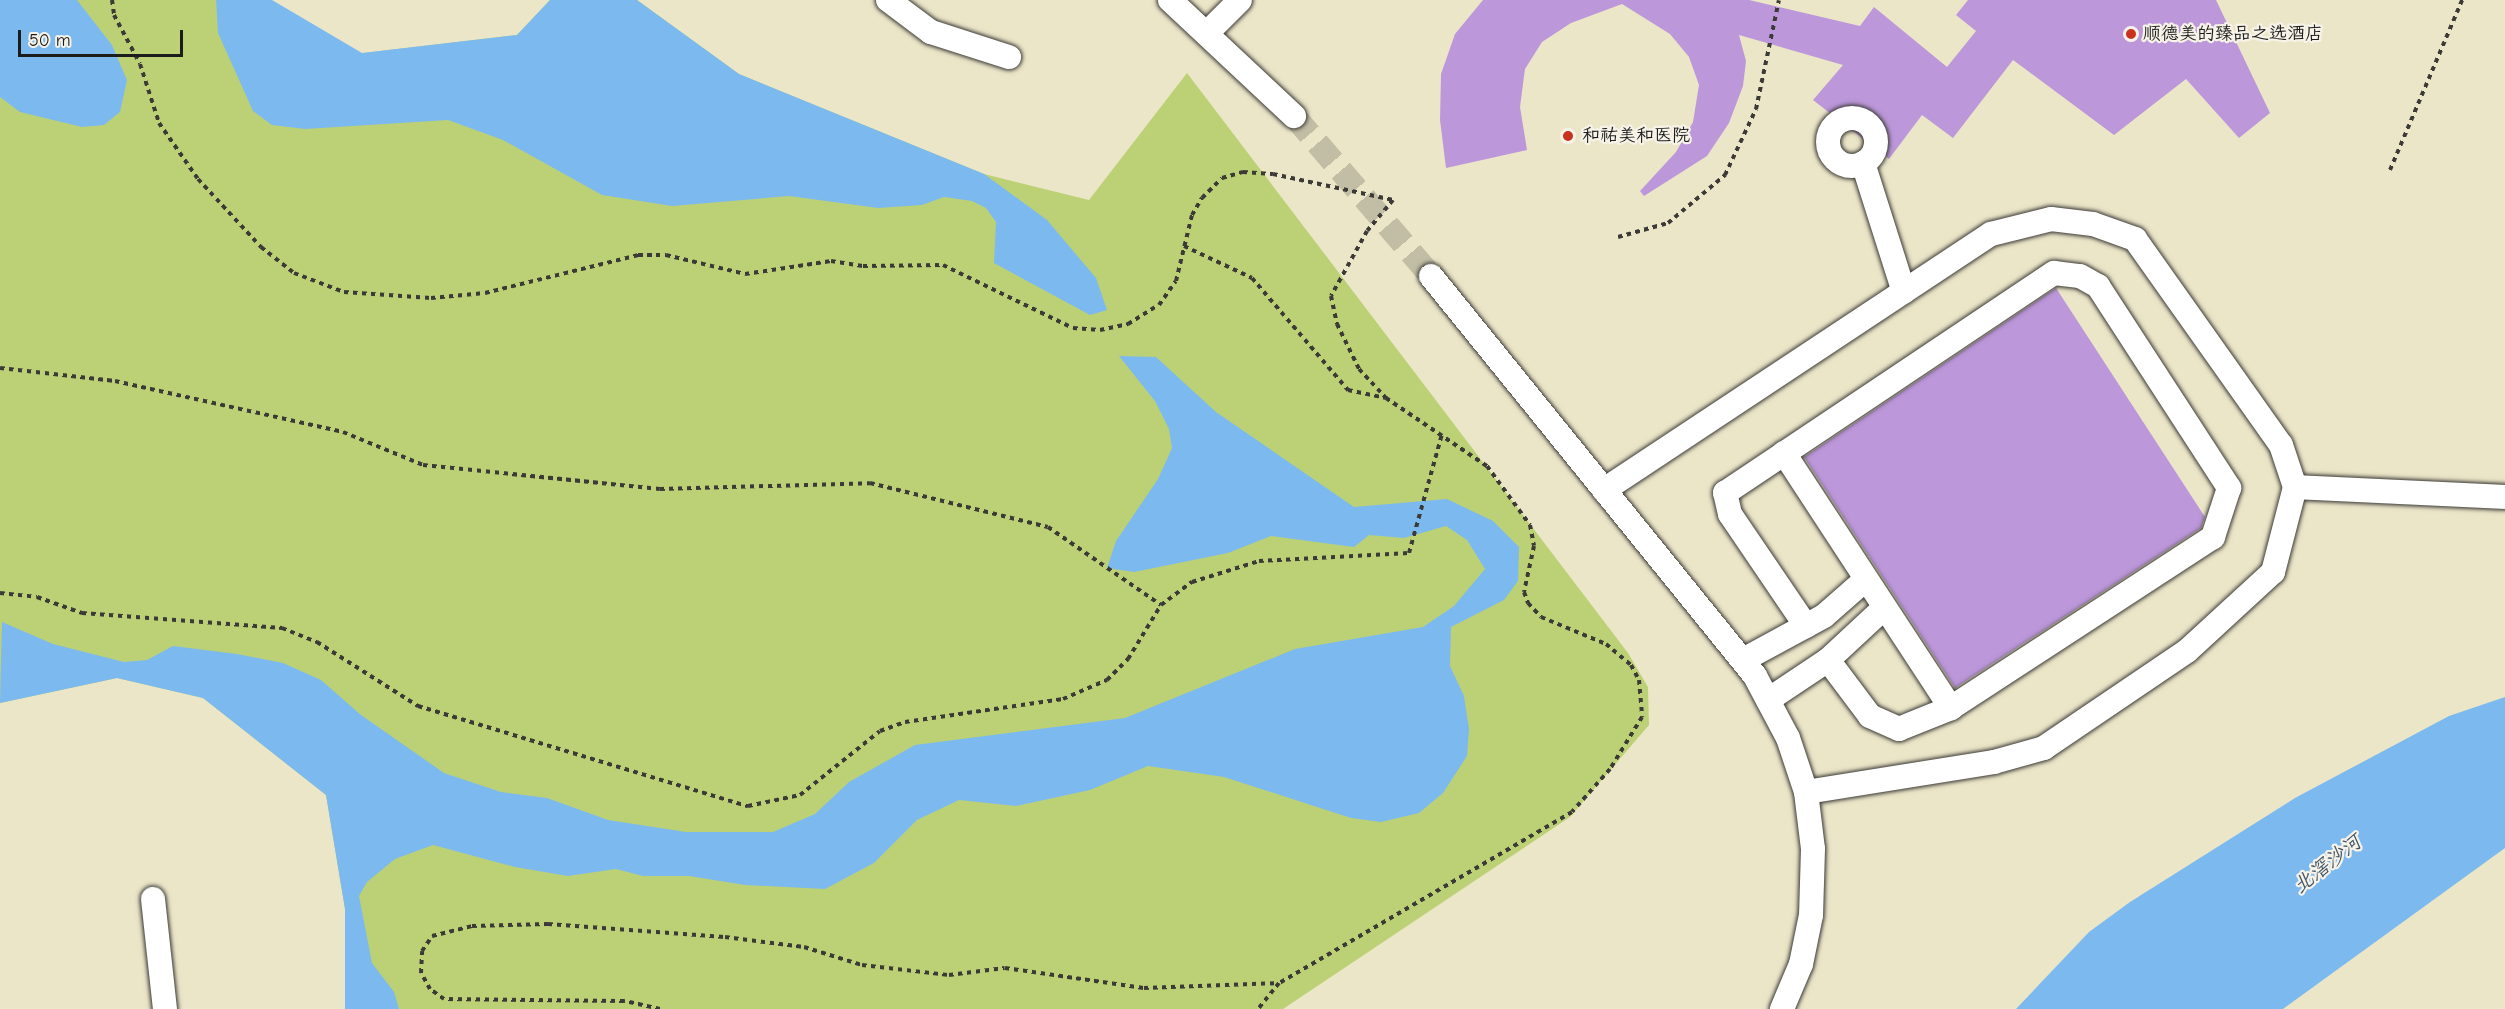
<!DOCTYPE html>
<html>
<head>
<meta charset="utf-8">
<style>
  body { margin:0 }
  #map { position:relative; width:2505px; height:1009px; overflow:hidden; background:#ece6c9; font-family:"Comic Neue","LXGW WenKai TC",sans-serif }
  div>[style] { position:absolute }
  .green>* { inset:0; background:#bcd175 }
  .water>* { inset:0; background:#7cb9ef }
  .building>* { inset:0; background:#bc97da }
  .minor-tunnel>* { height:24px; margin-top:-12px; transform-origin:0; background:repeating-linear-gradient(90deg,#c2bea6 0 24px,transparent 0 36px) }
  .path>* { height:4px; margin-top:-2px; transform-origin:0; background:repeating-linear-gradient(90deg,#3b3a36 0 4.5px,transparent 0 9px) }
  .roads { filter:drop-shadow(0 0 2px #3b3a36) drop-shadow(0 0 2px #3b3a36) }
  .minor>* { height:24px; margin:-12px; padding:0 12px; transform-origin:12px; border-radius:12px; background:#fff }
  .minor>.ring { margin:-12px; padding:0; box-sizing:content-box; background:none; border:24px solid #fff; border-radius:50% }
  .dots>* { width:16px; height:16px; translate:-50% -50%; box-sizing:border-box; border:3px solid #f7f3e8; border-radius:50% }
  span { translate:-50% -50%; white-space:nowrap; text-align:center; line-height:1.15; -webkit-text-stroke:4.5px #f7f3e8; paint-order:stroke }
  .poi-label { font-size:18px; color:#1c1c1c }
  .left { translate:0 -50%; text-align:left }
  .water-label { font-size:20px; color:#3e5366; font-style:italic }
  .scale { position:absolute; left:18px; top:30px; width:165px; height:27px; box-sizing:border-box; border:3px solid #1c1c1c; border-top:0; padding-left:8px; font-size:18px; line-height:21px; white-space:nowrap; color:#1c1c1c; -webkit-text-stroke:4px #f7f3e8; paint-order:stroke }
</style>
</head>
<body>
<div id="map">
  <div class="green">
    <i style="clip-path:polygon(0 0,270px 0,355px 54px,517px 35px,550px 0,637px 0,739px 74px,984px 174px,1089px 200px,1187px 73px,1628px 653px,1648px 687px,1649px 725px,1570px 817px,1283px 1009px,345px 1009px,345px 909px,326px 795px,203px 698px,117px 678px,0 703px)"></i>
  </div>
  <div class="water">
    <i style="clip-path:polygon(0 0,77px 0,112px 45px,127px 80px,120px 112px,104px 125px,82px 127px,20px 112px,0 97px)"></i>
    <i style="clip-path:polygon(216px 0,272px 0,362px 53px,517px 35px,550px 0,637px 0,739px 74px,984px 174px,1047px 220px,1096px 278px,1107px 310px,1090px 315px,994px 263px,996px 222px,986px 208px,972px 201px,944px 197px,922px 205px,878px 208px,789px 196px,672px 206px,602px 195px,503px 140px,448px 120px,305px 129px,272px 125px,253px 111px,218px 33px)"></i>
    <i style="clip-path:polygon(1119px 356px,1156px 357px,1216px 412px,1354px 507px,1447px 499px,1493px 521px,1519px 547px,1518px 581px,1504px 600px,1451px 627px,1450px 666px,1464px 696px,1469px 729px,1467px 756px,1443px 793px,1419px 813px,1381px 822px,1351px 818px,1224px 777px,1148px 766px,1090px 790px,1016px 806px,959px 800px,917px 820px,874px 863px,825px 889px,745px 885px,689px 876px,643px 876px,616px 869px,568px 876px,515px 867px,433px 845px,395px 859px,367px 882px,359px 896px,372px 963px,394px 992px,399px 1009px,345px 1009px,345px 909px,326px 795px,203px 698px,117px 678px,0 703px,2px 622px,53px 644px,124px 662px,147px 660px,173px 646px,237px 654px,283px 663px,321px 680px,361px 715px,444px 773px,501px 792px,547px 798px,608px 820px,686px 832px,773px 832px,815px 814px,849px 782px,915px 745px,1125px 718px,1295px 649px,1423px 627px,1454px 606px,1485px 569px,1467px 540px,1446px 526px,1404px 538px,1369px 535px,1354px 547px,1271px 536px,1228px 553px,1134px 572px,1107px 568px,1116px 541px,1158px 479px,1172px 448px,1169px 429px,1155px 401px)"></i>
    <i style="clip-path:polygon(2505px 697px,2505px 848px,2283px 1009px,2016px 1009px,2089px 932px,2130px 902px,2295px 798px,2449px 716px)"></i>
  </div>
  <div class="building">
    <i style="clip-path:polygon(1483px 0,1749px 0,1860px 26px,1874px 7px,1947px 67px,1976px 31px,1956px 15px,1968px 0,2216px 0,2270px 113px,2239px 138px,2186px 79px,2114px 135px,2013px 60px,1953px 138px,1922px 115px,1889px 159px,1813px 100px,1843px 65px,1739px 35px,1746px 61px,1743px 86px,1729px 123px,1707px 156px,1644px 196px,1640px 191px,1676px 152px,1693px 122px,1699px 85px,1689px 57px,1670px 34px,1622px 4px,1571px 23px,1542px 42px,1525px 69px,1520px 107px,1527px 150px,1446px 168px,1440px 120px,1441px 74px,1455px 34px)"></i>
    <i style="clip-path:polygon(2056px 288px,2205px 517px,2201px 528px,1955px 688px,1804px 457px)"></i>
  </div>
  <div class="minor-tunnel">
    <i style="left:1294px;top:116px;width:211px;rotate:49.4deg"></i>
  </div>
  <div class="path">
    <i style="left:112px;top:0;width:15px;rotate:82deg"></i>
    <i style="left:114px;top:15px;width:55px;rotate:62deg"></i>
    <i style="left:140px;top:64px;width:62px;rotate:72.1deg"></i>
    <i style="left:159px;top:123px;width:68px;rotate:55.1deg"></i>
    <i style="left:198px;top:179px;width:93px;rotate:47.2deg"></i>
    <i style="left:261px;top:247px;width:42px;rotate:38.2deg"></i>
    <i style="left:294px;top:273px;width:53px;rotate:20.8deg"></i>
    <i style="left:344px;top:292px;width:87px;rotate:3.9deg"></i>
    <i style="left:431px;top:298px;width:54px;rotate:-5.3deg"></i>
    <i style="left:485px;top:293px;width:158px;rotate:-13.9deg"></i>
    <i style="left:638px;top:255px;width:28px"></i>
    <i style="left:666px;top:255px;width:81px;rotate:13.5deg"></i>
    <i style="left:745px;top:274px;width:87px;rotate:-8.6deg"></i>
    <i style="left:831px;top:261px;width:32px;rotate:9deg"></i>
    <i style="left:863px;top:266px;width:80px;rotate:-0.7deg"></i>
    <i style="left:943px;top:265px;width:144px;rotate:25.9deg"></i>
    <i style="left:1073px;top:328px;width:27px;rotate:4deg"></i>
    <i style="left:1100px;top:330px;width:29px;rotate:-12deg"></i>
    <i style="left:1128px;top:324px;width:36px;rotate:-32deg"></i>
    <i style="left:1159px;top:305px;width:29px;rotate:-55deg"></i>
    <i style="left:1176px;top:281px;width:68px;rotate:-76.4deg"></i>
    <i style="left:1192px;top:215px;width:20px;rotate:-60deg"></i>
    <i style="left:1202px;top:198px;width:28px;rotate:-45deg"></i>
    <i style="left:1222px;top:178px;width:22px;rotate:-16deg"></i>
    <i style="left:1243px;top:172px;width:30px;rotate:4deg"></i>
    <i style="left:1273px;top:174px;width:123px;rotate:12.2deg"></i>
    <i style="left:1393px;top:200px;width:40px;rotate:130deg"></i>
    <i style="left:1367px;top:231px;width:74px;rotate:119deg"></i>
    <i style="left:1331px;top:296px;width:29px;rotate:78deg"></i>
    <i style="left:1337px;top:324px;width:50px;rotate:63.9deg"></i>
    <i style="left:1359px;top:369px;width:40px;rotate:47deg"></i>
    <i style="left:1386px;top:398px;width:122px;rotate:34deg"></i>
    <i style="left:1487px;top:466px;width:73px;rotate:53.9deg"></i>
    <i style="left:1530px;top:525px;width:21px;rotate:79deg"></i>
    <i style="left:1534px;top:546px;width:47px;rotate:102.3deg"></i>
    <i style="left:1524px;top:592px;width:12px;rotate:70deg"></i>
    <i style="left:1528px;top:603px;width:19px;rotate:47deg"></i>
    <i style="left:1541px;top:617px;width:70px;rotate:22.6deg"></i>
    <i style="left:1606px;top:644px;width:33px;rotate:40deg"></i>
    <i style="left:1631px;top:665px;width:17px;rotate:62deg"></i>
    <i style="left:1639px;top:680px;width:37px;rotate:85deg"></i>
    <i style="left:1642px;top:717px;width:61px;rotate:121.6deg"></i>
    <i style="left:1610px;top:769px;width:57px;rotate:131.5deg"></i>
    <i style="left:1572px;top:812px;width:339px;rotate:149.7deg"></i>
    <i style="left:1279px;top:983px;width:33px;rotate:129deg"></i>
    <i style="left:2390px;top:170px;width:185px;rotate:-67deg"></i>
    <i style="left:1618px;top:237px;width:52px;rotate:-15.6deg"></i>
    <i style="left:1668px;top:223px;width:75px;rotate:-40.1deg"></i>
    <i style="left:1725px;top:175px;width:73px;rotate:-64.8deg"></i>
    <i style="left:1756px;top:109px;width:111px;rotate:-78.1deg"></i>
    <i style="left:1184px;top:246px;width:75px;rotate:25.2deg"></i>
    <i style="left:1252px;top:278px;width:148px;rotate:49.4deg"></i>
    <i style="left:1348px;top:390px;width:38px;rotate:12deg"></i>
    <i style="left:0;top:368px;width:116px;rotate:6.4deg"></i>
    <i style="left:115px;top:381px;width:234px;rotate:12.6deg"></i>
    <i style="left:343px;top:432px;width:87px;rotate:22.4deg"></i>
    <i style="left:423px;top:465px;width:238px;rotate:5.8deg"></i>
    <i style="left:660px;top:489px;width:210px;rotate:-1.6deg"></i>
    <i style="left:870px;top:483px;width:183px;rotate:13.9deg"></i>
    <i style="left:1048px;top:527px;width:137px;rotate:34.6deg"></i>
    <i style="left:0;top:593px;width:37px;rotate:6deg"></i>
    <i style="left:37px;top:597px;width:48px;rotate:19.6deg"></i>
    <i style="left:82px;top:613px;width:201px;rotate:4.3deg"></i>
    <i style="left:282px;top:628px;width:38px;rotate:22deg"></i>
    <i style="left:317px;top:642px;width:120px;rotate:32.4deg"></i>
    <i style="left:418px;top:706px;width:345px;rotate:16.9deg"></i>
    <i style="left:748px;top:806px;width:53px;rotate:-11.9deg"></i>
    <i style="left:800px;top:795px;width:102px;rotate:-38.7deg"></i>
    <i style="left:880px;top:731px;width:27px;rotate:-20deg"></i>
    <i style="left:905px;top:722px;width:160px;rotate:-8.3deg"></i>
    <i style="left:1063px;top:699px;width:48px;rotate:-23.4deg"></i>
    <i style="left:1107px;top:680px;width:30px;rotate:-45deg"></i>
    <i style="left:1128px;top:659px;width:63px;rotate:-58.6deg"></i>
    <i style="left:1161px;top:605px;width:39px;rotate:-37deg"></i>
    <i style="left:1192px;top:582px;width:70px;rotate:-17.4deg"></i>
    <i style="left:1259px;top:561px;width:150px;rotate:-3.1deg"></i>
    <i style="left:1409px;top:553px;width:123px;rotate:-74.5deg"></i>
    <i style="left:660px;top:1009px;width:37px;rotate:-167deg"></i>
    <i style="left:624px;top:1001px;width:180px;rotate:-179.4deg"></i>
    <i style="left:444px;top:999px;width:17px;rotate:-144deg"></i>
    <i style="left:430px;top:989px;width:18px;rotate:-119deg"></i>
    <i style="left:421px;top:973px;width:22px;rotate:-87deg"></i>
    <i style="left:422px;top:951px;width:18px;rotate:-56deg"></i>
    <i style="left:432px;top:936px;width:41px;rotate:-14deg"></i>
    <i style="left:472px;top:926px;width:76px;rotate:-1.5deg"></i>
    <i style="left:548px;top:924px;width:177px;rotate:4.2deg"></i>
    <i style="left:725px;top:937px;width:80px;rotate:7.2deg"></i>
    <i style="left:804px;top:947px;width:61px;rotate:17.2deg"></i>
    <i style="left:862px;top:965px;width:88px;rotate:6.6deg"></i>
    <i style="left:949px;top:975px;width:56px;rotate:-7.1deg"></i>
    <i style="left:1005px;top:968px;width:140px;rotate:8.2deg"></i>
    <i style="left:1144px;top:988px;width:135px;rotate:-2.1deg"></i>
  </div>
  <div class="roads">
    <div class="minor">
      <i style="left:888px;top:0;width:54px;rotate:36.7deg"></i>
      <i style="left:931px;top:32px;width:82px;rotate:17.8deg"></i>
      <i style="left:1170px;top:0;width:170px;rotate:43.1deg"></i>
      <i style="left:1208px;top:32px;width:45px;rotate:-45deg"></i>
      <i class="ring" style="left:1828px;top:118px;width:24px;height:24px"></i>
      <i style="left:1863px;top:163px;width:135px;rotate:72.4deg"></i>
      <i style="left:1431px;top:276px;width:515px;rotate:50.99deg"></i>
      <i style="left:1755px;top:676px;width:70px;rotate:62deg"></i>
      <i style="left:1788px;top:738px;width:57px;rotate:71.6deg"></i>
      <i style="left:1806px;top:792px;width:57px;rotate:83deg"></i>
      <i style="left:1813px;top:849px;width:66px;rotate:91.7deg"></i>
      <i style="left:1811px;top:915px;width:50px;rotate:101.5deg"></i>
      <i style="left:1801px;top:964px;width:49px;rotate:112.9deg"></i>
      <i style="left:1784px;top:453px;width:305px;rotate:56.8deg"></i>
      <i style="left:2295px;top:487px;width:210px;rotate:2.7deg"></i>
      <i style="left:1604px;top:490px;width:464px;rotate:-33.5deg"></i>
      <i style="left:1991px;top:234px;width:62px;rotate:-14deg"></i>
      <i style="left:2051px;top:219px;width:42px;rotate:6.8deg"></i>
      <i style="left:2093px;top:224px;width:45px;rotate:19.7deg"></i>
      <i style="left:2135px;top:239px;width:252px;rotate:54.7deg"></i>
      <i style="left:2281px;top:445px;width:44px;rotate:71.6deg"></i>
      <i style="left:2295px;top:487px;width:88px;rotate:104.5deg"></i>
      <i style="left:2273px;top:572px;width:117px;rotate:137.4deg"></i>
      <i style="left:2187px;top:651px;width:173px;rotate:145.9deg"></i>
      <i style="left:2044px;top:748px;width:52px;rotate:164.4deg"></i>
      <i style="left:1994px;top:762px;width:190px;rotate:170.9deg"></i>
      <i style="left:1806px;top:626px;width:135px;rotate:-124.2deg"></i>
      <i style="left:1730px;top:514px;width:22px;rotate:-103deg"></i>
      <i style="left:1725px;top:493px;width:396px;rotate:-33.8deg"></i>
      <i style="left:2054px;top:273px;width:26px;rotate:7deg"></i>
      <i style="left:2080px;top:276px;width:21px;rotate:29deg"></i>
      <i style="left:2098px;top:286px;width:241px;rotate:57deg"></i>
      <i style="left:2229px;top:488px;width:52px;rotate:108.1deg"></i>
      <i style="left:2213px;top:537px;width:313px;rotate:146.9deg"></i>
      <i style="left:1951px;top:708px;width:56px;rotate:158deg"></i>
      <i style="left:1899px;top:729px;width:32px;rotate:-156deg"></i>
      <i style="left:1870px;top:716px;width:70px;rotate:-126.9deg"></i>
      <i style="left:1743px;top:660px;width:92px;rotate:-28.5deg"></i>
      <i style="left:1824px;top:616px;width:55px;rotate:-41.3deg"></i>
      <i style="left:1768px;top:700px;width:72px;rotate:-33.7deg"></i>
      <i style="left:1828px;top:660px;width:76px;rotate:-42.9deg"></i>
      <i style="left:153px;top:899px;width:111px;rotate:83.8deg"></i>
    </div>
  </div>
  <div class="dots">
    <i style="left:2131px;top:34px;background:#c8321e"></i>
    <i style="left:1568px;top:136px;background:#c8321e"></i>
  </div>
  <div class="poi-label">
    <span class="left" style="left:2143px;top:34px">顺德美的臻品之选酒店</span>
    <span class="left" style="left:1582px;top:136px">和祐美和医院</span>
  </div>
  <div class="water-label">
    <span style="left:2327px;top:864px;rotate:-38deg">北滘沙河</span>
  </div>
  <div class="scale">50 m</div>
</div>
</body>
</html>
